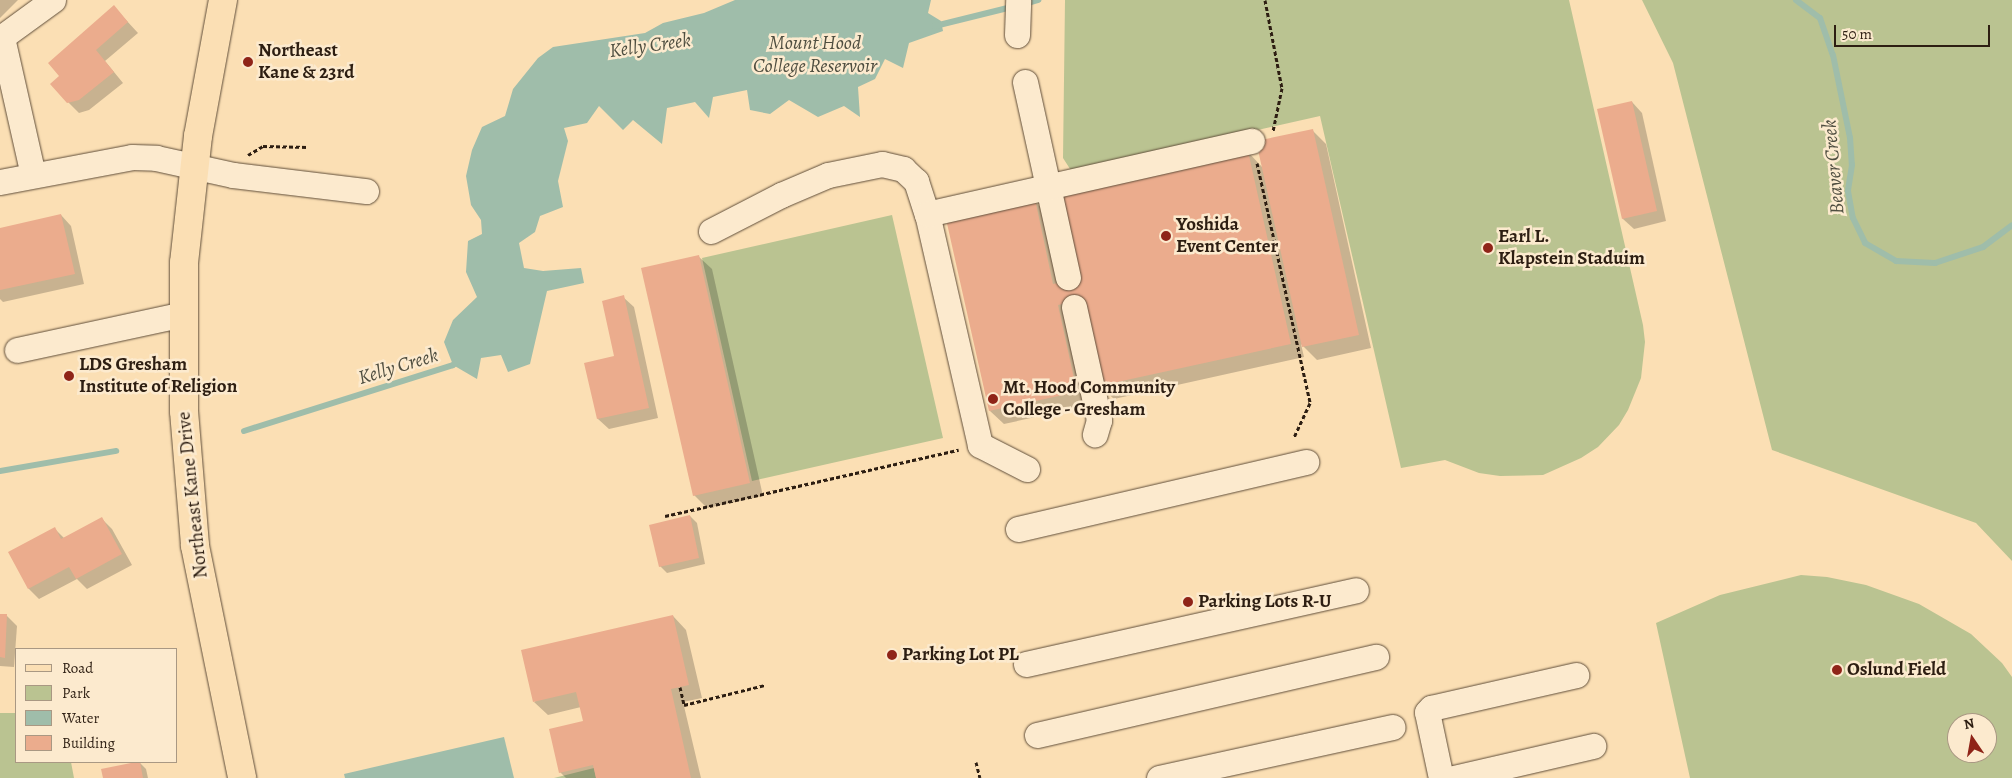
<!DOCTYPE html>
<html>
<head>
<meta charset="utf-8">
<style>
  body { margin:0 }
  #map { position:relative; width:2012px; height:778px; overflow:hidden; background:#fbdfb4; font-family:Alegreya,serif }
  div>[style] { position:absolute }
  .green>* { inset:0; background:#bac391 }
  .water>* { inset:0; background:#9fbdaa }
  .shadow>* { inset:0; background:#0003 }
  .stream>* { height:6px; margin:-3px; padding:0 3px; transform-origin:3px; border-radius:3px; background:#9fbdaa }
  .building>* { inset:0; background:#ebac8d }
  .path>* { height:3px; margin-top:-1.5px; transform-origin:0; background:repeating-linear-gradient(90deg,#2d1e12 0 4px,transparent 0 6.5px) }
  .roads { filter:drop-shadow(0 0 1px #604e3a) drop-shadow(0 0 1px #604e3a) }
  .minor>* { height:25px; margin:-12.5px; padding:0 12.5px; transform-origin:12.5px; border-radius:12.5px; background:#fceace }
  .major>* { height:28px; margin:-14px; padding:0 14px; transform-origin:14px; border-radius:14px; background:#fbdfb4 }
  .dots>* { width:14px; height:14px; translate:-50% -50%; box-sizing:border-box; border:2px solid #fceace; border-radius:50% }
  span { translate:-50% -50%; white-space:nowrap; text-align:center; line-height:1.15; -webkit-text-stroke:5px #fceace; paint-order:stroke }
  .poi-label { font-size:19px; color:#2d1e12; font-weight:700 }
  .left { translate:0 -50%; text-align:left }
  .street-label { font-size:19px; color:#2d1e12 }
  .water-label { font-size:20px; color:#4f4e40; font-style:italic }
  .legend { position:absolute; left:15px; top:648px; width:162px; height:115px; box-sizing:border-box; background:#fceace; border:1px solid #a99883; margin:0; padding:6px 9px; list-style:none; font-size:15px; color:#2d1e12 }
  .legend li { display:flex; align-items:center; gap:10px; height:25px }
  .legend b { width:25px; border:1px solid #a99883 }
  .north { position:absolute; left:1947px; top:713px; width:50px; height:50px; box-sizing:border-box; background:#fceace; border:1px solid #a99883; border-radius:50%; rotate:348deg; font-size:14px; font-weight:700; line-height:20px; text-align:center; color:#2d1e12 }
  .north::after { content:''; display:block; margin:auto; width:18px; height:22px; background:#8f2418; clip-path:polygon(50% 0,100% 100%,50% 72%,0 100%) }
  .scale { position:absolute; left:1834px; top:25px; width:156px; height:22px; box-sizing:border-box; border:2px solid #2d1e12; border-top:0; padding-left:6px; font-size:15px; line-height:18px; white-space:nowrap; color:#2d1e12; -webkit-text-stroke:4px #fceace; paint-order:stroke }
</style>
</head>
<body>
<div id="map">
  <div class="green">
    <i style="clip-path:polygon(1065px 0,1569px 0,1643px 325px,1645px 342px,1641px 378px,1628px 410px,1619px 425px,1598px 447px,1581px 458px,1543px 475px,1500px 476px,1479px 473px,1445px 460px,1401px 468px,1320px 116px,1072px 172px,1063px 158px)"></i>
    <i style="clip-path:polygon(1642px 0,2012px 0,2012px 561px,1976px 523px,1772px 450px,1673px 63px)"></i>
    <i style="clip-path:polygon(892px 215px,943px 438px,752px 481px,702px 258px)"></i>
    <i style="clip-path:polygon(evenodd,1801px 575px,1827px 577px,1866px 585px,1919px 604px,1971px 634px,2002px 663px,2012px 677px,2012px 778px,1690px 778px,1656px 623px,1720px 595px,1801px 575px,1957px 723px,1987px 723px,1987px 753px,1957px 753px,1957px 723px)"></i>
    <i style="clip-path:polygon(0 713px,16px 713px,16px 762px,71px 762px,74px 778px,0 778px)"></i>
    <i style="clip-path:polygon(594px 768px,596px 778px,554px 778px)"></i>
  </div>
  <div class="water">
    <i style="clip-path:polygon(735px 0,931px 0,928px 13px,941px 21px,943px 31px,909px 43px,903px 68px,885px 59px,875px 79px,858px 87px,860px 117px,844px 106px,818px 117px,789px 100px,770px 114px,750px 110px,747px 90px,713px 97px,709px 118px,695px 102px,667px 108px,662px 144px,633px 120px,623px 130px,599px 106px,587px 123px,564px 128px,568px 141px,558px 181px,563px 207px,540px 216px,535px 232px,519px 243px,524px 268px,543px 271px,581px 268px,584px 283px,547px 291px,530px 364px,508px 372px,501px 355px,481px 358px,477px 379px,453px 365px,444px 342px,453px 320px,477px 297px,466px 272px,468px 241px,482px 234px,481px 220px,471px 205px,466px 176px,472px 150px,482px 127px,505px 116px,513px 89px,538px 58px,553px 47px,645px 33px,663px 23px,704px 13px)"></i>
    <i style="clip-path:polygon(504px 737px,514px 778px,345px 778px,344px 774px)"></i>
  </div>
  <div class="shadow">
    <i style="clip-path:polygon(0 0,18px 0,0 18px)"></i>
    <i style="clip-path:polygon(114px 7px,138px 33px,105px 61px,123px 83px,89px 110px,79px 113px,68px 102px)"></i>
    <i style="clip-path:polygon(1632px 102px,1642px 113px,1666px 221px,1634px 229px,1623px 219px)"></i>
    <i style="clip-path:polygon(1312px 130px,1326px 144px,1371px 348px,1317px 360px,1301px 344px,1304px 357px,1114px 399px,1100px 386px,1090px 405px,1004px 424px,990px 411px,1034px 201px,1048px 214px,1248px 152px,1263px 168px)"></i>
    <i style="clip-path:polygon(61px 215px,71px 226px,84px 284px,3px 302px,0 299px,0 229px)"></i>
    <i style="clip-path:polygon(698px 256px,712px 269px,763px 496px,707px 508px,694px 495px)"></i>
    <i style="clip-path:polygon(623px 297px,634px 307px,658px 418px,609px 429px,598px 419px,586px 364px,616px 357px)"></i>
    <i style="clip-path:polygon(690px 516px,697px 523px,705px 564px,667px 573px,660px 566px)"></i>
    <i style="clip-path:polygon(102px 519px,112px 529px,132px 565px,87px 589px,77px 579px,39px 599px,29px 589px,10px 553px,55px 529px,64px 538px)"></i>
    <i style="clip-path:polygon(0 615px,7px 616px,17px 626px,14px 667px,0 666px)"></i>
    <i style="clip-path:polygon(673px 616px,686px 630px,702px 698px,683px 702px,701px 778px,566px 778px,560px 772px,584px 722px,581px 707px,548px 715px,534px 702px)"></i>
    <i style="clip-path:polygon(139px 762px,146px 769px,148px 778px,104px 778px)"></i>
  </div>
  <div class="stream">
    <i style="left:1796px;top:0;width:30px;rotate:37deg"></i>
    <i style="left:1820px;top:18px;width:39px;rotate:71deg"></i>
    <i style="left:1833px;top:55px;width:85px;rotate:78.4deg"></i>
    <i style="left:1850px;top:138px;width:27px;rotate:86deg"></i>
    <i style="left:1852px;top:165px;width:26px;rotate:99deg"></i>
    <i style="left:1848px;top:191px;width:27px;rotate:80deg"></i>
    <i style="left:1853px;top:218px;width:28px;rotate:64deg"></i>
    <i style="left:1865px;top:243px;width:36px;rotate:30deg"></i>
    <i style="left:1896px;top:261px;width:39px;rotate:3deg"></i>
    <i style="left:1935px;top:263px;width:51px;rotate:-18.4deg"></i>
    <i style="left:1983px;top:247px;width:36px;rotate:-37deg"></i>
    <i style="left:1024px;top:4px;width:15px;rotate:-16deg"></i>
    <i style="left:935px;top:26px;width:79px;rotate:-13.9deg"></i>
    <i style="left:244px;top:431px;width:219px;rotate:-17.5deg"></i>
    <i style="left:453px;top:365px;width:6px;rotate:-39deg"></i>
    <i style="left:0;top:471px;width:118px;rotate:-9.8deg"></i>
  </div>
  <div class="building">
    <i style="clip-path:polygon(114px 5px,128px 22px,96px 50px,114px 72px,79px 100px,67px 103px,50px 84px,59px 76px,48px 63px)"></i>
    <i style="clip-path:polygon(1632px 101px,1657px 211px,1622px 219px,1597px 109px)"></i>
    <i style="clip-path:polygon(1313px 129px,1359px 335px,1302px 347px,1256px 141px)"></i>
    <i style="clip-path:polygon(1248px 151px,1291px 344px,1099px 386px,1080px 300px,1058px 305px,1077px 392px,989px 411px,946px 219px,1035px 199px,1053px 284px,1075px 279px,1056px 194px)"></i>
    <i style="clip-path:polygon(61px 214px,75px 274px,0 290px,0 228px)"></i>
    <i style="clip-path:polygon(699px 255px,750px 483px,693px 496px,641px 268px)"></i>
    <i style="clip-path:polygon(624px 295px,649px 408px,597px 419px,584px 363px,614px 356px,602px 301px)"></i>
    <i style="clip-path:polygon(690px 515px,699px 558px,659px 567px,649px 525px)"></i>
    <i style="clip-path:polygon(102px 517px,122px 554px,76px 579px,69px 567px,28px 589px,8px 552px,55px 527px,61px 539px)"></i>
    <i style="clip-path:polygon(0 614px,7px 614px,5px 658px,0 657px)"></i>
    <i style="clip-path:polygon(673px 615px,689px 685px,671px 689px,691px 778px,596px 778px,593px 765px,559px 773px,549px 729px,583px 721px,576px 692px,533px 702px,521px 650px)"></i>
    <i style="clip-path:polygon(136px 762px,140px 762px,143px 778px,103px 778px,101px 769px)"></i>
  </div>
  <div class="path">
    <i style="left:1265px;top:0;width:90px;rotate:79.1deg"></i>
    <i style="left:1282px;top:88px;width:44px;rotate:101.8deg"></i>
    <i style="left:248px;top:155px;width:17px;rotate:-31deg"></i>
    <i style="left:263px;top:146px;width:45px;rotate:1.3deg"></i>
    <i style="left:1257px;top:163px;width:246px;rotate:77.5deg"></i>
    <i style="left:1310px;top:403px;width:38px;rotate:115deg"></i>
    <i style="left:665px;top:516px;width:301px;rotate:-12.7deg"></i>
    <i style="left:680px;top:687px;width:18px;rotate:77deg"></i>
    <i style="left:684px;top:705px;width:83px;rotate:-13.9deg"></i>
    <i style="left:976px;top:762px;width:16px;rotate:76deg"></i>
  </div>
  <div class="roads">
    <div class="minor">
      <i style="left:1017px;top:35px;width:35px;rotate:-88deg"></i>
      <i style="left:1025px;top:82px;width:200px;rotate:77.6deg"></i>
      <i style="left:33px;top:175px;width:141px;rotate:-102.7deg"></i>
      <i style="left:2px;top:37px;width:63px;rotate:-36deg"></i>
      <i style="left:0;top:182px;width:134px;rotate:-10.7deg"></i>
      <i style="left:132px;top:157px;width:24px;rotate:2deg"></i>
      <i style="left:156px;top:158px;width:79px;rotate:12.4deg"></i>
      <i style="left:233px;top:175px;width:134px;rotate:6.9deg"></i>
      <i style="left:711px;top:231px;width:79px;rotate:-27.2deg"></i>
      <i style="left:781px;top:195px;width:51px;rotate:-23.1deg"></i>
      <i style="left:828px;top:175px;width:55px;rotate:-11.5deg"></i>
      <i style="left:882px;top:164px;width:22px;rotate:13deg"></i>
      <i style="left:903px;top:169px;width:18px;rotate:43deg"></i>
      <i style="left:916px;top:181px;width:35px;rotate:72deg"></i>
      <i style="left:1074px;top:307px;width:116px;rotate:77.5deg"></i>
      <i style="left:1099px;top:420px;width:15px;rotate:106deg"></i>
      <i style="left:17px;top:350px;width:170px;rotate:-12.2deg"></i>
      <i style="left:1027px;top:469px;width:53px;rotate:-152.9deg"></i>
      <i style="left:980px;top:445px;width:237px;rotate:-102.9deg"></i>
      <i style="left:927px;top:214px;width:333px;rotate:-12.7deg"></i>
      <i style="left:1018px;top:529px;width:296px;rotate:-13.1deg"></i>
      <i style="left:1026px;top:664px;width:338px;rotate:-12.6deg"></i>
      <i style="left:1037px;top:735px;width:348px;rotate:-13deg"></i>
      <i style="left:1159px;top:778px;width:239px;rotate:-12.3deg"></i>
      <i style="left:1441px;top:778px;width:67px;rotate:-102deg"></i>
      <i style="left:1427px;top:712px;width:6px;rotate:-45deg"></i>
      <i style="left:1431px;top:708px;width:149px;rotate:-12.8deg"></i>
      <i style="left:1454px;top:778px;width:143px;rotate:-13deg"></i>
    </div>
    <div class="major">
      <i style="left:223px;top:0;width:138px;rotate:100.4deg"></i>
      <i style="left:198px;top:136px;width:128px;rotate:96.3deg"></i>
      <i style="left:184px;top:263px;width:148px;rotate:90deg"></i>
      <i style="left:184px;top:411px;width:135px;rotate:85.3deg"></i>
      <i style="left:195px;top:546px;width:237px;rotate:78.5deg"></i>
    </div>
  </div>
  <div class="dots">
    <i style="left:248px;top:62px;background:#8f2418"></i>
    <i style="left:1166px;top:236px;background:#8f2418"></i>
    <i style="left:1488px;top:248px;background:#8f2418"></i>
    <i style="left:69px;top:376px;background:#8f2418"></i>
    <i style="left:993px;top:399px;background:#8f2418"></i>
    <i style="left:1188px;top:602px;background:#8f2418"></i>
    <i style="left:892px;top:655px;background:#8f2418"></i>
    <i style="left:1837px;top:670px;background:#8f2418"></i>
  </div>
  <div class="poi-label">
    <span class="left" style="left:258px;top:62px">Northeast<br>Kane &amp; 23rd</span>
    <span class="left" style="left:1176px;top:236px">Yoshida<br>Event Center</span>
    <span class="left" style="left:1498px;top:248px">Earl L.<br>Klapstein Staduim</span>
    <span class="left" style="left:79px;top:376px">LDS Gresham<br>Institute of Religion</span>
    <span class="left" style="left:1003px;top:399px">Mt. Hood Community<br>College - Gresham</span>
    <span class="left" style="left:1198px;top:602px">Parking Lots R-U</span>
    <span class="left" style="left:902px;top:655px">Parking Lot PL</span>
    <span class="left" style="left:1847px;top:670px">Oslund Field</span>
  </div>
  <div class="street-label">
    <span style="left:193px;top:495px;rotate:-96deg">Northeast Kane Drive</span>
  </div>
  <div class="water-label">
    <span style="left:815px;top:54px">Mount Hood<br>College Reservoir</span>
    <span style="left:650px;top:45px;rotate:-8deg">Kelly Creek</span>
    <span style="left:1833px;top:167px;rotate:-95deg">Beaver Creek</span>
    <span style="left:398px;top:366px;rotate:-17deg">Kelly Creek</span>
  </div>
  <ul class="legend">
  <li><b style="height:6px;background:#fbdfb4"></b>Road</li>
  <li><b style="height:14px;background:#bac391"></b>Park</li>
  <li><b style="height:14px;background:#9fbdaa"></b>Water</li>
  <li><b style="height:14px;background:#ebac8d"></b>Building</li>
  </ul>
  <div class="north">N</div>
  <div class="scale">50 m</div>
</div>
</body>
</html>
